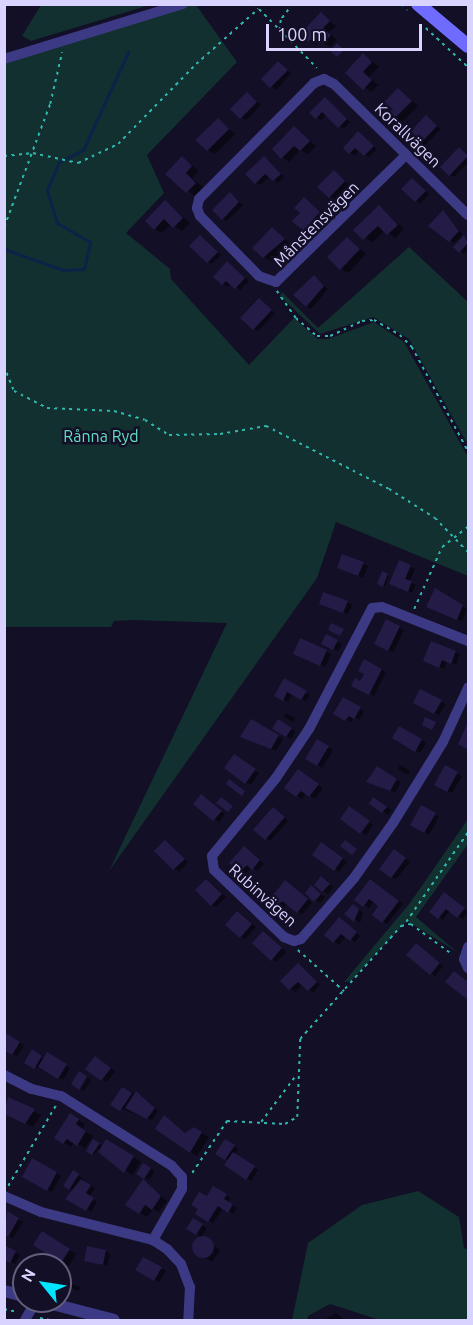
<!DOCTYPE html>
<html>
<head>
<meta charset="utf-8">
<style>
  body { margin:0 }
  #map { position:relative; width:473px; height:1325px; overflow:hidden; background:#130f26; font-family:Ubuntu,sans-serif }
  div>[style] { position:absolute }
  .green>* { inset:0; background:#12302f }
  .shadow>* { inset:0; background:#0007 }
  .stream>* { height:3px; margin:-1.5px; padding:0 1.5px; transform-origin:1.5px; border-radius:1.5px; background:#0c2248 }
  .building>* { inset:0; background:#241b47 }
  .round { border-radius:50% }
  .path>* { height:1.5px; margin-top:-0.75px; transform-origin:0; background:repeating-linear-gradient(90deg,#2fb8b0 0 3px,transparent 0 7.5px) }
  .minor>* { height:10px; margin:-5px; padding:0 5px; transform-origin:5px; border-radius:5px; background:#3d3a85 }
  .tertiary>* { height:12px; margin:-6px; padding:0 6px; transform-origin:6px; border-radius:6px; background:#3d3a85 }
  .secondary>* { height:14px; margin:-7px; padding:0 7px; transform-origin:7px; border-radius:7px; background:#6f6bff }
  span { translate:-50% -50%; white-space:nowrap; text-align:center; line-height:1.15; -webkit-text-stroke:5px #130f26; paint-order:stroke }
  .street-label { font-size:16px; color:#d9d4ff }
  .park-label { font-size:16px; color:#5fe0c0 }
  .frame { position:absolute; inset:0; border:6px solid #d9d4ff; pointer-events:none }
  .north { position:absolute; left:12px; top:1253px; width:60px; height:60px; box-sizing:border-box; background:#130f26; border:2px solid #625e7d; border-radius:50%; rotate:300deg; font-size:16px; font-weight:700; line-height:24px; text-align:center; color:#d9d4ff }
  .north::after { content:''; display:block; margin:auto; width:21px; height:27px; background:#00e5ff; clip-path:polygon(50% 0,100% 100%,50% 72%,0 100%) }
  .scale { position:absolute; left:266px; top:24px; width:156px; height:27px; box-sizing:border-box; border:3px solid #d9d4ff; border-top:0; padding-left:8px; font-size:18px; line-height:21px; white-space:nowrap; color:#d9d4ff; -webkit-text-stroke:4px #130f26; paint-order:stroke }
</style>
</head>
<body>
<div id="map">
  <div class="green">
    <i style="clip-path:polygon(41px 5px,41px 4px,150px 5px,31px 41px,22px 36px)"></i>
    <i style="clip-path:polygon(182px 5px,196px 5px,237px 62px,147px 155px,164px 193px,126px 233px,170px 269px,171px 279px,249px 365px,294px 318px,318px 339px,328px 339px,374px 322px,404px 342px,468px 457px,468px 576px,336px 522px,317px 578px,109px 871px,227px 623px,133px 620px,114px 621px,111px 627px,5px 627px,4px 54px)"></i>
    <i style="clip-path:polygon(409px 247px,468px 302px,468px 445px,409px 339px,373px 317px,320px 334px,280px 296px,282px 292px,318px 328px)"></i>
    <i style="clip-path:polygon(468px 819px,468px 844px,416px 917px,457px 952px,407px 921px,351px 981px,344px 982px,410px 903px)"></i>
    <i style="clip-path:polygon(418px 1191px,459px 1217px,464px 1248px,468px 1250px,468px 1320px,380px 1320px,330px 1304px,308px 1316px,307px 1320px,292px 1320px,308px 1243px,362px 1205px)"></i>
  </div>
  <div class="shadow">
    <i style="clip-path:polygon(321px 14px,336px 26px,329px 32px,337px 40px,330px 47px,320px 41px,316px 45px,309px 41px)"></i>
    <i style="clip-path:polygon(364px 55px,379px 67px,369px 77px,378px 85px,371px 92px,347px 73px)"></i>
    <i style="clip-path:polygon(279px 63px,291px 73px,276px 90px,263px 79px)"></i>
    <i style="clip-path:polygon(399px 89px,418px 106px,401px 123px,394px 119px)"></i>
    <i style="clip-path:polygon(247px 93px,261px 105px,246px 120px,241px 117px)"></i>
    <i style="clip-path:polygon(329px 102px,350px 122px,344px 129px,327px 115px,321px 120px,317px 118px)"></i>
    <i style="clip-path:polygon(426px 117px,441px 129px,422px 148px,418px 146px)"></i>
    <i style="clip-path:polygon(218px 120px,235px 134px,215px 154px,208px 150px)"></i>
    <i style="clip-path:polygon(294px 128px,316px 146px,308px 154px,300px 150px,289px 162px,282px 157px)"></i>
    <i style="clip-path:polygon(358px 133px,377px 149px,369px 157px,360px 150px,355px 155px,350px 153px)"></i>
    <i style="clip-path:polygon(463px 151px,468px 163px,454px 177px,450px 175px)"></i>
    <i style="clip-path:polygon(182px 158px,199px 171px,192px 178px,203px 187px,194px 196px,168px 173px)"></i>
    <i style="clip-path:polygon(268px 161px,284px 177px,278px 183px,270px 176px,260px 185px,256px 183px)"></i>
    <i style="clip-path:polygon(338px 175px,349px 185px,334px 199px,330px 197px)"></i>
    <i style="clip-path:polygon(416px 182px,429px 194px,420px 204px,416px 201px)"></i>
    <i style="clip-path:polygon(230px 194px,243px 205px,227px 221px,222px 219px)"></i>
    <i style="clip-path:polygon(304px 199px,324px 216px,308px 232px,304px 230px)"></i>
    <i style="clip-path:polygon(165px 202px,190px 223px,182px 231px,171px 224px,162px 233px,155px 229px)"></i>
    <i style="clip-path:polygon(379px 207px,404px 229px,395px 238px,385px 230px,372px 243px,356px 230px)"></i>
    <i style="clip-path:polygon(444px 212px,463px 235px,454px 243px,450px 240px)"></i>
    <i style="clip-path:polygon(272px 229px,291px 244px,271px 261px,264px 257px)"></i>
    <i style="clip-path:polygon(200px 237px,221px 255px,212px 264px,208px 262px)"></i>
    <i style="clip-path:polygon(464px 237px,468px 240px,468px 250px,464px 254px,460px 251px)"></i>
    <i style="clip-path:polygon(348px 239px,366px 254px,348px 273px,341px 269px)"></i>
    <i style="clip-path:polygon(232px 266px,249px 281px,240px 290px,231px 283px,227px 287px,223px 284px)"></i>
    <i style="clip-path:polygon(314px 277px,328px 289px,311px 309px,307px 306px)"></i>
    <i style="clip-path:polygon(260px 300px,275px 313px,258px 331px,254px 329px)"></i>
    <i style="clip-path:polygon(343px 555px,368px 566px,363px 578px,343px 570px)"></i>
    <i style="clip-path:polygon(400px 562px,415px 569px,409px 582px,416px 585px,412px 593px,395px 586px)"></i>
    <i style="clip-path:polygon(383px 573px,389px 576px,385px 587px,379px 584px)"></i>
    <i style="clip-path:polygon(435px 590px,467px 609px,462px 621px,433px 609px)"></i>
    <i style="clip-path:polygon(347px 602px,352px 605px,348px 614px,325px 606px)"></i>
    <i style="clip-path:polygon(386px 621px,404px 630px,393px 652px,376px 644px)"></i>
    <i style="clip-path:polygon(327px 636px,342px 644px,338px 651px,328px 646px)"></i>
    <i style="clip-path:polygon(432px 643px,460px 654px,456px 665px,447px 661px,444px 669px,430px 663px)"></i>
    <i style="clip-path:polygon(326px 652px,331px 654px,325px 667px,299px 656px)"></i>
    <i style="clip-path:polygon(365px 661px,386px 672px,374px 696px,353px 685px,361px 683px,366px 673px)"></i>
    <i style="clip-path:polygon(285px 680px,310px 695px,306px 701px,292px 694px,288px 702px,276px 696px)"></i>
    <i style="clip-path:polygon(421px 691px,446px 704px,439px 715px,415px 703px)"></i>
    <i style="clip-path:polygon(343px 699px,364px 711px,359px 720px,354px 717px,351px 722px,335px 713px)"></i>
    <i style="clip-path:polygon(286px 713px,295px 718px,293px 722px,284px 717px)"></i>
    <i style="clip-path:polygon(252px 721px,283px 739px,276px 751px,247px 739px)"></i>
    <i style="clip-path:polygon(399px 728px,426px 743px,420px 753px,394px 738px)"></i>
    <i style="clip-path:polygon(274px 729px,292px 729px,295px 731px,291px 739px)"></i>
    <i style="clip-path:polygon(317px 741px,333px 750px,322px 768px,307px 758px)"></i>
    <i style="clip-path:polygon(239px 759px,259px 773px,251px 785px,246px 782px)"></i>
    <i style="clip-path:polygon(400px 765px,410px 771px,408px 775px,398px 769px)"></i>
    <i style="clip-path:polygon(446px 767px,462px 776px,452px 793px,436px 785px)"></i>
    <i style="clip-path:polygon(377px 768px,401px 783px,395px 792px,373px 784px)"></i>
    <i style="clip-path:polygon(303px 774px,323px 788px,315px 799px,306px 793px,302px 799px,286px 788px)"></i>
    <i style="clip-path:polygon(206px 798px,225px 814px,219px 822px,195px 804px)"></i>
    <i style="clip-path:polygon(374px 799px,391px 810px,388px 815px,371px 804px)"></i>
    <i style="clip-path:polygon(422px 807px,439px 817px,429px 835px,412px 825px)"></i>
    <i style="clip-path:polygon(278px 811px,288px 821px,270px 841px,255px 830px)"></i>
    <i style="clip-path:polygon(354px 811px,373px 825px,366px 835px,342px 819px)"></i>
    <i style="clip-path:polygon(165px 842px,188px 862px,179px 872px,156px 851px)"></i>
    <i style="clip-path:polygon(326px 847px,347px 862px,339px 872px,335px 869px)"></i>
    <i style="clip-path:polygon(249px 851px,264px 864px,257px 871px,251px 867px,246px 873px,232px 862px)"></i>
    <i style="clip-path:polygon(399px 853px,410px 862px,396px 879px,391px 877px)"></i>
    <i style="clip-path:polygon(207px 880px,226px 897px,216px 907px,212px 905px)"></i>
    <i style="clip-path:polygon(326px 881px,333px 887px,328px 894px,316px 885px)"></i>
    <i style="clip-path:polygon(375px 883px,403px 904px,387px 924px,383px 921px,380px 906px,374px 901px,369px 908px,364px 905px)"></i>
    <i style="clip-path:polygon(290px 885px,312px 903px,302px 914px,287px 903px,284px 907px,279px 905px)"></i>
    <i style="clip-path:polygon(312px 887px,325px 897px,320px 903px,315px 900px)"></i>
    <i style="clip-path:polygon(449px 896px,468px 912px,463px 919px,450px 910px,443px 920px,439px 917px)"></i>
    <i style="clip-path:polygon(357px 908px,363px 913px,360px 923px,346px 914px)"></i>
    <i style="clip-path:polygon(238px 913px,256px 927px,245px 939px,240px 937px)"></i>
    <i style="clip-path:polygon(343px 922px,360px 936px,355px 942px,346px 936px,339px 945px,326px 935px)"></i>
    <i style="clip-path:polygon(264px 933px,286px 952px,276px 962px,272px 959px)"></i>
    <i style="clip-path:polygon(420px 948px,443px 966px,435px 976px,431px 973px)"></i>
    <i style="clip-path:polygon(298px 965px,320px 985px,313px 993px,303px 984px,295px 992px,282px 981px)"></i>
    <i style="clip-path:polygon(4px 1034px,24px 1045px,17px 1056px,4px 1048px)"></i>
    <i style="clip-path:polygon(32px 1051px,45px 1059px,47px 1054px,70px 1068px,63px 1080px,26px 1062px)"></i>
    <i style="clip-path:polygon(99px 1060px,115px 1071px,107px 1082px,91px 1072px)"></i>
    <i style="clip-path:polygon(88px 1078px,91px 1080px,84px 1091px,81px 1089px)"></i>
    <i style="clip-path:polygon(122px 1089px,141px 1095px,158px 1111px,152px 1120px,112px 1105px)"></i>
    <i style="clip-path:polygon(8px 1099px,41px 1115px,33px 1127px,4px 1112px)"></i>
    <i style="clip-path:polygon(70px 1115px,85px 1124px,82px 1130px,93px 1136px,85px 1148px,74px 1142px,71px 1147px,56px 1138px)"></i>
    <i style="clip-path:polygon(194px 1129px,209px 1137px,197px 1156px,190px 1152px,187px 1133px,191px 1134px)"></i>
    <i style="clip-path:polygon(94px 1141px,103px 1146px,106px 1141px,141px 1162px,132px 1175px,98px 1149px,94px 1155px,88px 1151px)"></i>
    <i style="clip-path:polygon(226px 1141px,238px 1149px,234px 1155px,258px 1170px,251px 1181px,226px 1165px,229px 1161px,217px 1153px)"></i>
    <i style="clip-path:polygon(32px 1160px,61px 1176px,52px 1192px,24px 1177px)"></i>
    <i style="clip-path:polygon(144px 1165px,155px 1171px,149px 1180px,138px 1174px)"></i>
    <i style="clip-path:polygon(74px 1172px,95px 1188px,89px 1197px,97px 1202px,91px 1212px,67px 1198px,72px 1190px,65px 1186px)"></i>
    <i style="clip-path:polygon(143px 1181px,167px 1201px,159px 1212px,153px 1209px,147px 1217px,127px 1204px)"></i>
    <i style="clip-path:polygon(214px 1188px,230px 1198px,228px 1203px,237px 1208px,233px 1214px,223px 1208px,213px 1223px,197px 1213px)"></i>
    <i style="clip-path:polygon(8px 1213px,23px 1222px,13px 1238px,4px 1233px)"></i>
    <i style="clip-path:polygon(194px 1220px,207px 1228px,201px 1237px,220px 1250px,212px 1262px,191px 1249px,199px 1235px,188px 1229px)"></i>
    <i style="clip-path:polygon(42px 1233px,76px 1254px,69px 1266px,35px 1245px)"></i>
    <i style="clip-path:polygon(4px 1247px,20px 1255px,15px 1264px,4px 1258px)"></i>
    <i style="clip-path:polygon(106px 1251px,110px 1254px,107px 1266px,86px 1260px)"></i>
    <i style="clip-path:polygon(144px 1259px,166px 1271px,159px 1282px,137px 1270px)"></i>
    <i style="clip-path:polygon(72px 1284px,80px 1287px,79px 1291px,71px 1288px)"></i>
    <i style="clip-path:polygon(336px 1313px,345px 1320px,324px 1320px)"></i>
  </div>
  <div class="stream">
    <i style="left:4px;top:249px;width:63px;rotate:19.6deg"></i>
    <i style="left:63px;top:270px;width:21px;rotate:-3deg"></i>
    <i style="left:84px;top:269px;width:28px;rotate:-77deg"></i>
    <i style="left:90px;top:242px;width:38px;rotate:-150deg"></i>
    <i style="left:57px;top:223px;width:34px;rotate:-107deg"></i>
    <i style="left:47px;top:190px;width:30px;rotate:-67deg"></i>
    <i style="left:59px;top:162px;width:27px;rotate:-27deg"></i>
    <i style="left:83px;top:150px;width:108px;rotate:-65.3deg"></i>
  </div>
  <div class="building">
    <i style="clip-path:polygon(321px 12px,330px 21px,323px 28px,331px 35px,322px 44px,314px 36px,308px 42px,300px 34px)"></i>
    <i style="clip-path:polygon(337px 43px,344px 50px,337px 57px,330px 51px)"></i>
    <i style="clip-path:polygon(363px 53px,372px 62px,363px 72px,372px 80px,363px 90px,345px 73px)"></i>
    <i style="clip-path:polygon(278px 61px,288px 70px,270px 88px,261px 79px)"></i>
    <i style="clip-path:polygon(398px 88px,412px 101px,393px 120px,379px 107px)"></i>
    <i style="clip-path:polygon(247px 92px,257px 102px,240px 119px,230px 109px)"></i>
    <i style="clip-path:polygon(325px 97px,347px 119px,338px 128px,322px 112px,316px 119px,309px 113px)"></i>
    <i style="clip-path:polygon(426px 115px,437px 126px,417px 147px,406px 136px)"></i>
    <i style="clip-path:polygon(218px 118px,229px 129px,207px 151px,195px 140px)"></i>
    <i style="clip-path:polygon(294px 126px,310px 141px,300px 151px,294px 146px,281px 159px,272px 149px)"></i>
    <i style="clip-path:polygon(358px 131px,374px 146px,364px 156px,355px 148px,349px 154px,343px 148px)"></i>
    <i style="clip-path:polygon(459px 147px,468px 156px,449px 176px,440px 167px)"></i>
    <i style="clip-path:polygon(182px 156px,192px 166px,186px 173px,196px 183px,186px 193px,165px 174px)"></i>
    <i style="clip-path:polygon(264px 156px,281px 174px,273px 181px,265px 174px,255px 184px,245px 174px)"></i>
    <i style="clip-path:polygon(334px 170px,345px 181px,329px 198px,317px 187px)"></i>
    <i style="clip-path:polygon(412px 178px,426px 191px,415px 202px,401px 189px)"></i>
    <i style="clip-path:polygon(230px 192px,239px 202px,222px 220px,212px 210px)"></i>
    <i style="clip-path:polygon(304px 197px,320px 212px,303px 231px,292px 221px,300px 213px,294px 208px)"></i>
    <i style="clip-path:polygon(165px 200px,183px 218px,173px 228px,164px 219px,154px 230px,145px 221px)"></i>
    <i style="clip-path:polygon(379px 205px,398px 225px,387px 235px,378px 226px,363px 240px,353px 230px)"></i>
    <i style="clip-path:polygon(443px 210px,459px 231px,449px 242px,428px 226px)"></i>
    <i style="clip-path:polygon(272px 227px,285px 239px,263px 258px,252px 248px)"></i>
    <i style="clip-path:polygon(200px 235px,218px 252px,207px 263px,189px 246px)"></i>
    <i style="clip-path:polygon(464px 235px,468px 243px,459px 253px,453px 247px)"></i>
    <i style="clip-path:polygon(347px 237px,360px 249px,340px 270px,327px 257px)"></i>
    <i style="clip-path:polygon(227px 261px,245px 278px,235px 289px,226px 281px,222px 285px,213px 277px)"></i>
    <i style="clip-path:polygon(314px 275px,324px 286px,306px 307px,293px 295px)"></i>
    <i style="clip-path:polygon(259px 298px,272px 310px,253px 330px,240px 318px)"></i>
    <i style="clip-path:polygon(342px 554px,364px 562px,358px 576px,337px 568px)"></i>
    <i style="clip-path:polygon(399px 560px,411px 565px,405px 579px,412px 581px,408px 592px,389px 584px)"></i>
    <i style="clip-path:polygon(382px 571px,388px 574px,383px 587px,377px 584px)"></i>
    <i style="clip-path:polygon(435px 588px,463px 605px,457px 620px,426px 607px)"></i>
    <i style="clip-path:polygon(323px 592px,348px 601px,343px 613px,319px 604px)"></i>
    <i style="clip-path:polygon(386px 619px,400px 626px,388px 651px,374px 644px)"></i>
    <i style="clip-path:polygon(331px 623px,344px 629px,340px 636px,328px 630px)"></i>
    <i style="clip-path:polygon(326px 634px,338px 640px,333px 650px,321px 644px)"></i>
    <i style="clip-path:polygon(300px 638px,327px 650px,320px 666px,293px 654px)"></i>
    <i style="clip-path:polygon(431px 641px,456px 651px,451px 664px,442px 660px,439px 668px,423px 661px)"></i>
    <i style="clip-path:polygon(364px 659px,382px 669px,369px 695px,351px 686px,355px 678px,360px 681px,364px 674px,358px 671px)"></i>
    <i style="clip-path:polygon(284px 678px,307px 691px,301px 700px,287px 692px,283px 701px,274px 696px)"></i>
    <i style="clip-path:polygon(420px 689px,442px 700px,434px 714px,413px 703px)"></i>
    <i style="clip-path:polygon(343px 697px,361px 707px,354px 719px,349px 716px,345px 721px,333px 714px)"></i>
    <i style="clip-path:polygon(425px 717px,436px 722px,432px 730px,422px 725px)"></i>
    <i style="clip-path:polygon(251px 719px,279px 735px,271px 749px,240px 737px)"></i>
    <i style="clip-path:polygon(278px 719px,292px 728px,286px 737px,272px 729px)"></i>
    <i style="clip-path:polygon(468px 722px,468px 750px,458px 744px)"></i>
    <i style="clip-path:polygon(399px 726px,422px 739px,415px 752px,392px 738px)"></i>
    <i style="clip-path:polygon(317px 739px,329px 746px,317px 766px,305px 759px)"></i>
    <i style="clip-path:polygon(234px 754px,256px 769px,245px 784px,224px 768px)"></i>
    <i style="clip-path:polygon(445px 765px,458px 772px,447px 792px,434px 785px)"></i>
    <i style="clip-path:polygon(377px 766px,397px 779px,390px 791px,366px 782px)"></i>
    <i style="clip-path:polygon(298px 769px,319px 784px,309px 797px,301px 791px,296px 797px,284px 788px)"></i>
    <i style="clip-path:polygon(229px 779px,245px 791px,242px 796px,226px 784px)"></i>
    <i style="clip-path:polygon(201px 794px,222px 811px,213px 821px,193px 804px)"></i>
    <i style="clip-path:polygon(221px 797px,233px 806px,228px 812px,216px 803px)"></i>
    <i style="clip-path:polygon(373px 797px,387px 807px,382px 813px,369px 804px)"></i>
    <i style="clip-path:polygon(421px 805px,436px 813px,424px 833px,410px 825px)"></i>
    <i style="clip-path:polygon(349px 806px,370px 821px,360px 834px,340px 819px)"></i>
    <i style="clip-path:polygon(273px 807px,285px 817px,265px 840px,253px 830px)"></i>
    <i style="clip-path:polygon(165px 840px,185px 859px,173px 870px,154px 851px)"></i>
    <i style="clip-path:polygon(345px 840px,357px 849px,352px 855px,340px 846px)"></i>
    <i style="clip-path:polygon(321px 842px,343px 858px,334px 871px,312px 855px)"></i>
    <i style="clip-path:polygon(244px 846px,260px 860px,252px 870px,247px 865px,240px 872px,229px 863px)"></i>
    <i style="clip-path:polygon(394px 849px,406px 858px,391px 878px,379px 869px)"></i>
    <i style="clip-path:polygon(321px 876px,330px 884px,322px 892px,314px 885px)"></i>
    <i style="clip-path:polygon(206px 879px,222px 894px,211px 906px,195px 890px)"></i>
    <i style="clip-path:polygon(370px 879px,399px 901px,382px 923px,372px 915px,378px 906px,369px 899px,363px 907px,354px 900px)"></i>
    <i style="clip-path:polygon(285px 880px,308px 899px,297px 913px,282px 901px,278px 906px,270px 899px)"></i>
    <i style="clip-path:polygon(311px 885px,321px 894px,314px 902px,305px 893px)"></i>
    <i style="clip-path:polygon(444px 892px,465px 908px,457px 918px,446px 909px,438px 919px,429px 912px)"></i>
    <i style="clip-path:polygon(353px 904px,359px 909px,354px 922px,344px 914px)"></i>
    <i style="clip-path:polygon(237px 911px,252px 924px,240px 938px,225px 925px)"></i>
    <i style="clip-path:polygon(339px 917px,357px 932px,350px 941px,341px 934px,333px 943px,324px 935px)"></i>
    <i style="clip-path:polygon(263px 931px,282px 948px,271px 961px,252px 943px)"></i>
    <i style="clip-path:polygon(416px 943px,440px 963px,430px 975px,406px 955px)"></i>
    <i style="clip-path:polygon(298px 963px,317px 982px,308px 991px,298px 982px,289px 990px,280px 981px)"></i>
    <i style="clip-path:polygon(454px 971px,468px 982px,468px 1000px,445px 982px)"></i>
    <i style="clip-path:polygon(4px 1032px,20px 1042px,12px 1055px,4px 1050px)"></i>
    <i style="clip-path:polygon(32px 1049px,42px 1056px,34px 1069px,24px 1063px)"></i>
    <i style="clip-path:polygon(47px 1052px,67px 1064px,58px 1079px,38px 1067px)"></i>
    <i style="clip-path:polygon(95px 1056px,111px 1068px,101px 1081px,85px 1069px)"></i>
    <i style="clip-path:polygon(79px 1071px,87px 1076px,79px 1090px,71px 1084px)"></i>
    <i style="clip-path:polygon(122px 1087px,132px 1093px,120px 1111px,110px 1105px)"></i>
    <i style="clip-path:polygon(136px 1091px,155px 1108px,147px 1119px,125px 1108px)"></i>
    <i style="clip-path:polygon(8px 1097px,35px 1109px,25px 1124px,4px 1114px)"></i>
    <i style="clip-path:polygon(70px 1113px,79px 1119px,76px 1124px,86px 1131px,77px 1146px,67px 1139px,63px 1144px,54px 1138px)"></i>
    <i style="clip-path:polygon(164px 1115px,185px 1133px,194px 1127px,202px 1132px,190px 1153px,155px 1129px)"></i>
    <i style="clip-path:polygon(93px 1139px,100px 1143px,92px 1155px,86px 1151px)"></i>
    <i style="clip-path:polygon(106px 1139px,134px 1156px,124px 1173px,98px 1152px)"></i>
    <i style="clip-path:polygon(225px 1139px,235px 1145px,225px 1160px,215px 1154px)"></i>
    <i style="clip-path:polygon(233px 1152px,255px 1166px,246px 1180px,224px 1165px)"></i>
    <i style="clip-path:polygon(32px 1158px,57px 1172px,47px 1191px,22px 1177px)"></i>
    <i style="clip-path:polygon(143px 1163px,151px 1168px,144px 1179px,136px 1174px)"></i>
    <i style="clip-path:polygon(73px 1170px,79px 1174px,69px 1190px,63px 1186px)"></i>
    <i style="clip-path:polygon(81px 1179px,91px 1185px,86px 1193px,94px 1198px,86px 1211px,65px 1199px)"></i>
    <i style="clip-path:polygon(143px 1179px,161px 1196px,152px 1210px,145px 1205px,139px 1214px,125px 1205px)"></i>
    <i style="clip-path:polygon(213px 1186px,227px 1194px,224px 1199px,233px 1204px,228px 1213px,218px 1206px,208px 1222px,195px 1214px,198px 1209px,191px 1205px,199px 1192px,207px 1196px)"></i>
    <i style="clip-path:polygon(7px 1211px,19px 1218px,8px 1237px,5px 1235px)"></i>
    <i style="clip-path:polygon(193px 1218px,203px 1224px,196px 1235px,186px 1229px)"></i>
    <i style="clip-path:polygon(42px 1231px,70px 1249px,61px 1263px,33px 1245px)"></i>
    <i class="round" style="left:192px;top:1236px;width:22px;height:22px"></i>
    <i style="clip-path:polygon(4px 1245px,16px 1251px,10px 1263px,4px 1260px)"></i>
    <i style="clip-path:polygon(87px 1246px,106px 1250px,103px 1265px,84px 1261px)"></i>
    <i style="clip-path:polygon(143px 1257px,162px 1267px,154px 1281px,135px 1270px)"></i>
  </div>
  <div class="path">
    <i style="left:254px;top:4px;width:37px;rotate:45deg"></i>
    <i style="left:293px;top:4px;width:20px;rotate:127deg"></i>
    <i style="left:281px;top:20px;width:10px;rotate:96deg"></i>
    <i style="left:280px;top:30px;width:53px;rotate:45.8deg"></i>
    <i style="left:402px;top:4px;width:8px;rotate:50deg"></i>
    <i style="left:426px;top:28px;width:57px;rotate:42.9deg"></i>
    <i style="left:4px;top:156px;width:29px;rotate:-6deg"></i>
    <i style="left:33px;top:153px;width:46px;rotate:12.5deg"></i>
    <i style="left:78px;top:163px;width:44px;rotate:-25.4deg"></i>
    <i style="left:118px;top:144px;width:112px;rotate:-45.7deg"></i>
    <i style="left:196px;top:64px;width:83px;rotate:-41.6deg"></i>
    <i style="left:4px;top:227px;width:131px;rotate:-69.5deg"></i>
    <i style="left:50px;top:104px;width:53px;rotate:-77deg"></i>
    <i style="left:277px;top:291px;width:33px;rotate:55deg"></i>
    <i style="left:296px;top:318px;width:28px;rotate:41deg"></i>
    <i style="left:317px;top:336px;width:13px"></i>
    <i style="left:330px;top:336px;width:35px;rotate:-25deg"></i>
    <i style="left:362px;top:321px;width:12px;rotate:-5deg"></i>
    <i style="left:374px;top:320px;width:30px;rotate:30deg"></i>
    <i style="left:400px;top:335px;width:17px;rotate:45deg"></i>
    <i style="left:412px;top:347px;width:118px;rotate:61.7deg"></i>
    <i style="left:4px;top:366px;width:27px;rotate:68deg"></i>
    <i style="left:14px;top:391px;width:37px;rotate:27deg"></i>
    <i style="left:47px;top:408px;width:67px;rotate:2.6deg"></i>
    <i style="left:114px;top:411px;width:32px;rotate:16deg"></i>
    <i style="left:145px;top:420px;width:28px;rotate:32deg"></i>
    <i style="left:169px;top:435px;width:51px;rotate:-1.1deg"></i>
    <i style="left:220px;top:434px;width:47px;rotate:-9.9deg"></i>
    <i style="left:266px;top:426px;width:138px;rotate:27.1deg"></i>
    <i style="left:389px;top:489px;width:54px;rotate:32.2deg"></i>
    <i style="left:435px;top:518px;width:47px;rotate:45.9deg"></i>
    <i style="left:414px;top:609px;width:68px;rotate:-65.7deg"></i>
    <i style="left:442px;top:547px;width:33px;rotate:-38deg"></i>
    <i style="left:406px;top:922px;width:109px;rotate:-55.4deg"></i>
    <i style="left:298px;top:950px;width:62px;rotate:41.7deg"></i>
    <i style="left:261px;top:1122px;width:60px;rotate:-53.1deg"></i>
    <i style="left:192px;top:1173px;width:63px;rotate:-56.1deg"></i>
    <i style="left:227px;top:1121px;width:58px;rotate:3deg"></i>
    <i style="left:285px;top:1124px;width:14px;rotate:-30deg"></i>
    <i style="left:297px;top:1117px;width:78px;rotate:-87.8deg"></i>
    <i style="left:300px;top:1039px;width:152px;rotate:-48.2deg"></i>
    <i style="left:401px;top:926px;width:10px;rotate:-11deg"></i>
    <i style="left:411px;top:924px;width:52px;rotate:36.4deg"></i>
    <i style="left:8px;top:1186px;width:94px;rotate:-59.3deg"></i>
    <i style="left:4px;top:1309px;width:14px;rotate:12deg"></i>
    <i style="left:40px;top:1318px;width:10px;rotate:11deg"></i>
  </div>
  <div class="minor">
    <i style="left:4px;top:59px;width:187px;rotate:-17.1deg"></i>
    <i style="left:406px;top:155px;width:182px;rotate:135.7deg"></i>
    <i style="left:276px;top:282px;width:18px;rotate:-161deg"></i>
    <i style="left:259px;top:276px;width:84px;rotate:-134.5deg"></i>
    <i style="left:200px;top:216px;width:9px;rotate:-111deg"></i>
    <i style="left:197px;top:208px;width:9px;rotate:-77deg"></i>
    <i style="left:199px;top:199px;width:163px;rotate:-45.2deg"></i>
    <i style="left:314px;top:83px;width:11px;rotate:-22deg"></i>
    <i style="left:324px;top:79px;width:11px;rotate:27deg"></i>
    <i style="left:334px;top:84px;width:187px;rotate:44.4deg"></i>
    <i style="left:468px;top:641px;width:92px;rotate:-158.4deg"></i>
    <i style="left:382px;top:607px;width:10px;rotate:174deg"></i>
    <i style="left:372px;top:608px;width:136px;rotate:117.5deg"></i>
    <i style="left:309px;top:729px;width:59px;rotate:124deg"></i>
    <i style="left:276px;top:778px;width:101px;rotate:129.4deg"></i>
    <i style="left:212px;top:856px;width:14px;rotate:82deg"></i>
    <i style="left:214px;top:870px;width:97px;rotate:43.7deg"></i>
    <i style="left:284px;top:937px;width:11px;rotate:22deg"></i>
    <i style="left:294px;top:941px;width:7px;rotate:-16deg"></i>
    <i style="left:301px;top:939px;width:81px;rotate:-49deg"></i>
    <i style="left:354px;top:878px;width:67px;rotate:-54.7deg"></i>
    <i style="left:393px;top:823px;width:95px;rotate:-58.3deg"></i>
    <i style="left:443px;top:742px;width:60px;rotate:-65.2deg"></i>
    <i style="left:468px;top:947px;width:13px;rotate:108deg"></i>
    <i style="left:464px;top:959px;width:10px;rotate:66deg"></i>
    <i style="left:4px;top:1075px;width:31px;rotate:27deg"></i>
    <i style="left:32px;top:1089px;width:30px;rotate:14deg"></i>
    <i style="left:61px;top:1096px;width:131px;rotate:32.2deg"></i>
    <i style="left:172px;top:1166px;width:15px;rotate:48deg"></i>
    <i style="left:182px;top:1177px;width:12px;rotate:90deg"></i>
    <i style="left:182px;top:1189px;width:59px;rotate:119.6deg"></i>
    <i style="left:4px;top:1196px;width:40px;rotate:23.4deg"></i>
    <i style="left:41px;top:1212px;width:115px;rotate:14deg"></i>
    <i style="left:153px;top:1240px;width:17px;rotate:33deg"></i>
    <i style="left:167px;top:1249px;width:21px;rotate:47deg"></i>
    <i style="left:181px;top:1264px;width:25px;rotate:69deg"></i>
    <i style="left:190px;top:1287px;width:33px;rotate:93deg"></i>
    <i style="left:25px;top:1320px;width:22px;rotate:-60deg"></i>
  </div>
  <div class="tertiary">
    <i style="left:4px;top:1291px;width:21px;rotate:14deg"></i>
    <i style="left:41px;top:1301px;width:75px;rotate:14.6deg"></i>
  </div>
  <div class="secondary">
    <i style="left:418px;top:4px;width:65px;rotate:40deg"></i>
  </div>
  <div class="street-label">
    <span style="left:408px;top:135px;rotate:44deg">Korallvägen</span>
    <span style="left:316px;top:224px;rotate:-45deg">Månstensvägen</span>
    <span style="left:263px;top:895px;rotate:42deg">Rubinvägen</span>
  </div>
  <div class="park-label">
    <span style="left:101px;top:436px">Rånna Ryd</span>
  </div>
  <div class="frame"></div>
  <div class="north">N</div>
  <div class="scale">100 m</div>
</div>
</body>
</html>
